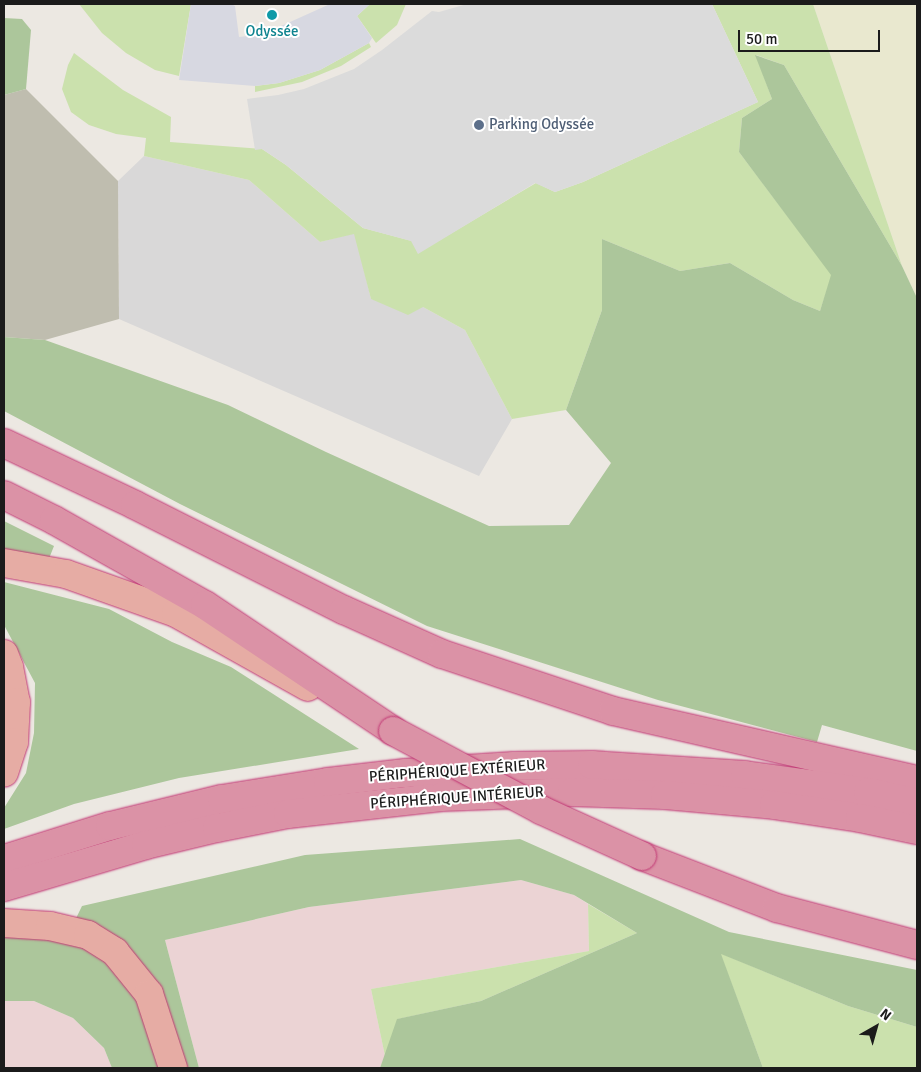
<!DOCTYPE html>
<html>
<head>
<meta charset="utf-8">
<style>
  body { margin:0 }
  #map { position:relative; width:921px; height:1072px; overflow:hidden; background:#ece8e2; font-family:Signika,sans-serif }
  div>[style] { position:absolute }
  .residential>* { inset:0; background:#d9d8d8 }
  .commercial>* { inset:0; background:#ebd3d4 }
  .construction>* { inset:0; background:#bfbdaf }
  .farmland>* { inset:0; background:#e9e8cf }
  .grass>* { inset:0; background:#cbe1ad }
  .forest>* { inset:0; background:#acc69b }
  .parking>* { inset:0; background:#dbdbdb }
  .plaza>* { inset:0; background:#d7d8e1 }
  .roads { filter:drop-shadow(0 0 1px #c13774) drop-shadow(0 0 1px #c13774) }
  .trunk>* { height:28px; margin:-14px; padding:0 14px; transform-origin:14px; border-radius:14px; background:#e6aca4 }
  .motorway>* { height:28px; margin:-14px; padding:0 14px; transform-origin:14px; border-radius:14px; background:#db92a6 }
  .bridges { filter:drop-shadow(0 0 1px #c13774) drop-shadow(0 0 1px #c13774) }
  .motorway-bridge>* { height:28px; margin:-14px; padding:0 14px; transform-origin:14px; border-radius:14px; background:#db92a6 }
  .dots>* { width:14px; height:14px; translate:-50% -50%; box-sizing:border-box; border:2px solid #fff; border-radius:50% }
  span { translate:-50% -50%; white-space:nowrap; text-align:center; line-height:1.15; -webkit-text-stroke:4px #fff; paint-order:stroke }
  .culture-label { font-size:15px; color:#0d838f }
  .service-label { font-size:15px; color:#4e5e75 }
  .left { translate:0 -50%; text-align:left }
  .street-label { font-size:15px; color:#1b1b1b }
  .frame { position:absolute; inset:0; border:5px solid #1b1b1b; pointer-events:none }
  .north { position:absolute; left:851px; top:1002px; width:50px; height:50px; -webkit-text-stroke:4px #fff; paint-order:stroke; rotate:38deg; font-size:14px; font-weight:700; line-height:20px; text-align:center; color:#1b1b1b }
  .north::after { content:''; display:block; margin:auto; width:18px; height:22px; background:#1b1b1b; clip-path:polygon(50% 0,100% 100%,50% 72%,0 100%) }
  .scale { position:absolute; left:738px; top:30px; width:142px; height:22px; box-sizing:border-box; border:2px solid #1b1b1b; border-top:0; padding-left:6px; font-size:15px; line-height:18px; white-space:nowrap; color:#1b1b1b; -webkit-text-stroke:4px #fff; paint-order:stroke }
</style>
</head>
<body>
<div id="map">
  <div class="residential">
    <i style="clip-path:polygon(144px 156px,249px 180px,320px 242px,355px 233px,371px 299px,423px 307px,465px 330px,512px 419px,479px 476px,119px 319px,118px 181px)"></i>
  </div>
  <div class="commercial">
    <i style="clip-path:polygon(521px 880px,574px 895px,588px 904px,589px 951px,371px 989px,385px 1056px,380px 1068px,199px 1068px,165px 940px,309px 907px)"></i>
    <i style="clip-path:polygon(4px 1001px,34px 1001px,73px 1018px,104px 1048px,112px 1068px,4px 1068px)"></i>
  </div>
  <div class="construction">
    <i style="clip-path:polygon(26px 89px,118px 181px,119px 319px,45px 340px,4px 337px,4px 95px)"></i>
  </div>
  <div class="farmland">
    <i style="clip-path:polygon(813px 4px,917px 4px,917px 298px,902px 266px)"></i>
  </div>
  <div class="grass">
    <i style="clip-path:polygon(79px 4px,191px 4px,179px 76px,155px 70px,126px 53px,102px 33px)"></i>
    <i style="clip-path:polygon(370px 4px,406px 4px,397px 25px,376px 43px,357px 16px)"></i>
    <i style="clip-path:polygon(712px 4px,813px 4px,902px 266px,784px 65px,756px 55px,772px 99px,742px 118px,739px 152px,832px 275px,820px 311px,793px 300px,730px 263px,680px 271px,602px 239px,602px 310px,566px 410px,512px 419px,465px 330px,423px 307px,408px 315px,371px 299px,354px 234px,320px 242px,249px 180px,144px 156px,146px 138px,116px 134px,89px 125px,71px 112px,62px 89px,68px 65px,74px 53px,123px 90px,171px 117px,170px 142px,262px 149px,286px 165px,363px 228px,412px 241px,418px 253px,536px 183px,555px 192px,583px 182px,758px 102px)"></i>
    <i style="clip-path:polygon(369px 43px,371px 47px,341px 66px,302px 82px,255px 92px,255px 86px,279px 83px,320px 70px)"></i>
    <i style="clip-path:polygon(588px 904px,637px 933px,481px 1001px,398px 1019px,385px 1056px,371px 989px,589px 951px)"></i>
    <i style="clip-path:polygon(720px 953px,848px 1006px,917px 1027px,917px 1068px,763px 1068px)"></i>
  </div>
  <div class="forest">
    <i style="clip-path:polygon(4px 18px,22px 19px,31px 30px,26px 89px,4px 95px)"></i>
    <i style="clip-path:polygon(755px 55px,784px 65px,902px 266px,917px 298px,917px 751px,822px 725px,817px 742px,658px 700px,427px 626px,180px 504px,4px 411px,4px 337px,45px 340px,228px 405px,326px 452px,489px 526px,569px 525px,611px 463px,566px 410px,602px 310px,602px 239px,680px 271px,730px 263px,793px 300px,820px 311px,831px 275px,739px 152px,742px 118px,772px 99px)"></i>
    <i style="clip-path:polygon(4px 521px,54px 546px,48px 561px,4px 554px)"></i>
    <i style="clip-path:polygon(4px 582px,109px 609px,172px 642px,231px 667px,359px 749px,179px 778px,74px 804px,4px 829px,4px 808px,26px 773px,34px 733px,35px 683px,4px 625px)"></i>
    <i style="clip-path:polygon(520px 839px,729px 932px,917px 970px,917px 1027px,848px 1006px,721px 954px,763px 1068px,380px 1068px,397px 1019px,481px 1001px,637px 933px,574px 895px,521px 880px,309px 907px,165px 940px,199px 1068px,112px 1068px,104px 1048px,73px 1018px,34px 1001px,4px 1001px,4px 936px,65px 941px,82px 906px,305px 855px)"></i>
  </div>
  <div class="parking">
    <i style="clip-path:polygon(467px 4px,712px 4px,758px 102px,583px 182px,555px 192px,535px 183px,418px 254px,411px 241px,363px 228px,286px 165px,262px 149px,255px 150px,247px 99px,278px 95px,304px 89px,354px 69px,382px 50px,432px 11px,439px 12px)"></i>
  </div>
  <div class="plaza">
    <i style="clip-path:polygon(191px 4px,231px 4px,235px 6px,239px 37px,280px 32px,279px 27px,330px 4px,370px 4px,357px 16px,372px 38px,369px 43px,320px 70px,279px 83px,255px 86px,179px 80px)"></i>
  </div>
  <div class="roads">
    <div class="trunk">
      <i style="left:4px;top:563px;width:63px;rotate:10.1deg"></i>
      <i style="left:66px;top:574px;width:117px;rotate:19.5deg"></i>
      <i style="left:176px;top:613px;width:151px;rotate:29.3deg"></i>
      <i style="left:4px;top:654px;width:14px;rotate:69deg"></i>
      <i style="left:9px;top:667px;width:36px;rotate:79deg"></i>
      <i style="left:16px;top:702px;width:40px;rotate:92.9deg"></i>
      <i style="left:14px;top:742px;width:32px;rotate:108deg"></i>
      <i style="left:4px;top:923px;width:46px;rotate:3.7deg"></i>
      <i style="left:50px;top:926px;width:39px;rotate:13deg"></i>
      <i style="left:88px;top:935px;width:32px;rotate:32deg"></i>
      <i style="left:115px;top:952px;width:54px;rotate:51deg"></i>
      <i style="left:149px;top:994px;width:78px;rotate:72deg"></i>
    </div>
    <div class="motorway">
      <i style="left:4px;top:443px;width:145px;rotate:25.3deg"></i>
      <i style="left:135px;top:505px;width:234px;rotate:26.7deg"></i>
      <i style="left:344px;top:610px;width:107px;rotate:24.2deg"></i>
      <i style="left:442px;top:654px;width:180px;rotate:18.4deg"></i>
      <i style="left:613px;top:711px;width:312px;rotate:12.8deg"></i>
      <i style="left:4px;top:495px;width:56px;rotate:26.6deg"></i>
      <i style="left:54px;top:520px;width:173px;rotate:29.4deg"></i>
      <i style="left:205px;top:605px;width:226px;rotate:33.8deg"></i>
      <i style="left:642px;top:856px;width:145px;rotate:21.1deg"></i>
      <i style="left:777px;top:908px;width:145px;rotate:14.8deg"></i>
      <i style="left:4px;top:859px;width:111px;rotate:-17.3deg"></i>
      <i style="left:110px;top:826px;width:115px;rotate:-13.6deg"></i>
      <i style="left:222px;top:799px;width:107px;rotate:-9.1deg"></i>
      <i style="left:328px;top:782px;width:78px;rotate:-6.7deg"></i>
      <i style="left:405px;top:773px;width:109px;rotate:-3.7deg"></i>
      <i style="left:514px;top:766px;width:78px;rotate:-0.7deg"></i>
      <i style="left:592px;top:765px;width:153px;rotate:3.7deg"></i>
      <i style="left:745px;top:775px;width:124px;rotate:7.9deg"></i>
      <i style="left:868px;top:792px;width:50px;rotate:12.7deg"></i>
      <i style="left:4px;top:887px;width:148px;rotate:-16.5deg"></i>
      <i style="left:146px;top:845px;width:73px;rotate:-13.5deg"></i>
      <i style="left:217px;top:828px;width:72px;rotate:-11.2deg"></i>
      <i style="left:288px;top:814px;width:154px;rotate:-6.3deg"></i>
      <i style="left:441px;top:797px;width:131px;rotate:-2.2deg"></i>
      <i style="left:572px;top:792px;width:93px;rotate:1.8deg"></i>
      <i style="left:665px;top:795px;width:109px;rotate:5.2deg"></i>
      <i style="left:774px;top:805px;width:87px;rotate:8.6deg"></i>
      <i style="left:860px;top:818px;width:58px;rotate:11.9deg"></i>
    </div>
  </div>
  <div class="bridges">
    <div class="motorway-bridge">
      <i style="left:393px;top:731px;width:168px;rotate:28.1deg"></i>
      <i style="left:541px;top:810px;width:111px;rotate:24.5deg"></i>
    </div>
  </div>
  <div class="dots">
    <i style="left:272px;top:15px;background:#0f9aa8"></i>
    <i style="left:479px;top:125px;background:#5c6f8a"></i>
  </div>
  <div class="culture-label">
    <span style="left:272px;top:32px">Odyssée</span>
  </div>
  <div class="service-label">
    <span class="left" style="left:489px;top:125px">Parking Odyssée</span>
  </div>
  <div class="street-label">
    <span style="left:457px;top:771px;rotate:-4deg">PÉRIPHÉRIQUE EXTÉRIEUR</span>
    <span style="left:457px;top:798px;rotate:-4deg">PÉRIPHÉRIQUE INTÉRIEUR</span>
  </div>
  <div class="frame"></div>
  <div class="north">N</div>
  <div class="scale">50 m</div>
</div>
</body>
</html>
